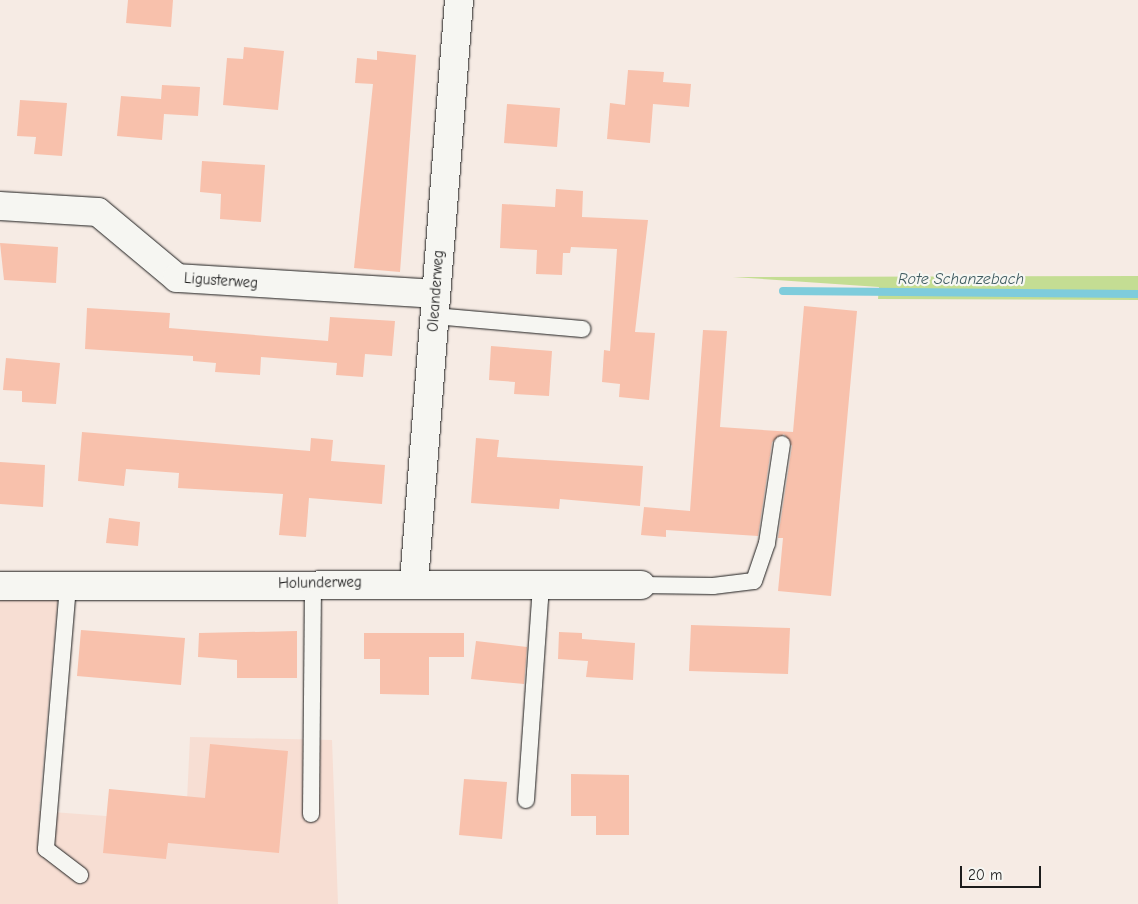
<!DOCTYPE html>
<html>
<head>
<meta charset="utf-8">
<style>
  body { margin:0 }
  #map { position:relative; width:1138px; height:904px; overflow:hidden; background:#f6ebe4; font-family:"Comic Neue",sans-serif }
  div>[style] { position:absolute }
  .built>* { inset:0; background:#f7ded3 }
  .green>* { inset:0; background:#c4dd93 }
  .stream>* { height:8px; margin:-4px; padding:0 4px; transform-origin:4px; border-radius:4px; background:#7eccdc }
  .building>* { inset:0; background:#f8c1ac }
  .roads { filter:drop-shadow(0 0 1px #1c1c1c) drop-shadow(0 0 1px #1c1c1c) }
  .service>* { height:16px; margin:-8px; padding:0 8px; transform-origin:8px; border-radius:8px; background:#f6f6f2 }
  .minor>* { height:28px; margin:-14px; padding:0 14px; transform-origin:14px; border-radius:14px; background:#f6f6f2 }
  span { translate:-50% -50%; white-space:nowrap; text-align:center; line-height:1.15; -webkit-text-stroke:4.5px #f6f6f2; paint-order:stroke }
  .street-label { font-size:15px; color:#1c1c1c }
  .water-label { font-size:16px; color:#3e5a5f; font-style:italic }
  .scale { position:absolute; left:960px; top:866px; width:81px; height:22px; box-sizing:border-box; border:2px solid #1c1c1c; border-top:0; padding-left:6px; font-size:15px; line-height:18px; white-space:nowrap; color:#1c1c1c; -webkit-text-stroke:4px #f6f6f2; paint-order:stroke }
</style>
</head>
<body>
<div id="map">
  <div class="built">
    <i style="clip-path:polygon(0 586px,59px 586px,39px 811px,186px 822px,190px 737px,332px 740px,338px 904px,0 904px)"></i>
  </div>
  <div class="green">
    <i style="clip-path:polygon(1138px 276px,1138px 300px,878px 299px,879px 287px,733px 277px)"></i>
  </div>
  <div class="stream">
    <i style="left:783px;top:291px;width:355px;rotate:0.5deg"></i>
  </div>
  <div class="building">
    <i style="clip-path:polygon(128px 0,173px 0,171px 27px,126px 23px)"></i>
    <i style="clip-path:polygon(244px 47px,284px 51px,278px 110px,223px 105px,227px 58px,243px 59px)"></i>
    <i style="clip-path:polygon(377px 51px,416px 55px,400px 272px,354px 268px,373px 84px,355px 83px,357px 58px,377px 60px)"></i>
    <i style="clip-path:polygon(628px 70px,664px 72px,663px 82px,691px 84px,689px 107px,653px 104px,650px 143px,607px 139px,610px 103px,625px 105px)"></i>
    <i style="clip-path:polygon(162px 85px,200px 87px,198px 116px,164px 114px,162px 140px,117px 136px,121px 96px,161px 99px)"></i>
    <i style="clip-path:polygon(20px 100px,67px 103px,62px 156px,34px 154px,36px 137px,17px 136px)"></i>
    <i style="clip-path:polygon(507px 104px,560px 108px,557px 147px,504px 143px)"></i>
    <i style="clip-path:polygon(202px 161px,265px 165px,261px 222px,220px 219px,221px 194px,200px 192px)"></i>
    <i style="clip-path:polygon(556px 189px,583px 191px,582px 217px,648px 220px,635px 332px,655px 333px,649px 400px,619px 397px,620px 384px,602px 382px,604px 350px,610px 351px,617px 249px,571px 247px,570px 253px,563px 253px,562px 275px,536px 274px,537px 250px,500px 248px,502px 204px,555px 207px)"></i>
    <i style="clip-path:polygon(0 243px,58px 247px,56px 283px,4px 280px)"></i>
    <i style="clip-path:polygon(804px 306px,857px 311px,831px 596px,778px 591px,783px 538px,778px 538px,792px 446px,784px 434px,772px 442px,758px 536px,666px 530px,666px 537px,641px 535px,644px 507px,690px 511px,703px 330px,727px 331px,720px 427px,793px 432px)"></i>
    <i style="clip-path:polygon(87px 308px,170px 313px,169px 328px,328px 341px,330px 317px,395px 321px,392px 356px,365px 354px,363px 377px,336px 375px,337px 363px,261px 357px,260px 375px,215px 372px,216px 363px,193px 361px,193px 356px,85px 349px)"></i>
    <i style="clip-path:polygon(491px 346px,552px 351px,549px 396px,514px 394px,515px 382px,489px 380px)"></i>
    <i style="clip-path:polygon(6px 358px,60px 363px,56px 404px,22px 402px,22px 391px,3px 390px)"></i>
    <i style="clip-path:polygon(82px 432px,310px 451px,311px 438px,333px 440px,331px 461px,385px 465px,382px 504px,309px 498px,306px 537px,279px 535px,283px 494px,178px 488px,179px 473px,126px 469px,124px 486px,78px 481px)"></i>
    <i style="clip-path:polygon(476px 438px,499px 440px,497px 457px,643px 466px,640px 506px,560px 499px,559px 509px,471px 503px)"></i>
    <i style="clip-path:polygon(0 462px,45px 465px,43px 507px,0 504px)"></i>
    <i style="clip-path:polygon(109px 518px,140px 522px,138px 546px,106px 543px)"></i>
    <i style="clip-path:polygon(691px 625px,790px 628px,788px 674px,689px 671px)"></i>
    <i style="clip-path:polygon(81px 630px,185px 638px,181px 685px,77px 676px)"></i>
    <i style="clip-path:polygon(297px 631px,297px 678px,237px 678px,237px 660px,198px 657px,199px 633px)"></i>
    <i style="clip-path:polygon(559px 632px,582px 633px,582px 639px,635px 643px,633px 680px,586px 677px,588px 661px,558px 659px)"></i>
    <i style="clip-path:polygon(364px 633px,464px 633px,464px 657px,429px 657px,429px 695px,380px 694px,380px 659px,364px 659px)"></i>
    <i style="clip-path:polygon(476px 641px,527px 647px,524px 684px,471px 679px)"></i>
    <i style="clip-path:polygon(210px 744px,288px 751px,279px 853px,168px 843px,166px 859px,103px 853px,109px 789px,205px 798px)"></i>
    <i style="clip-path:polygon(571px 774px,629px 775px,629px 835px,596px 835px,596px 816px,571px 816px)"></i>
    <i style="clip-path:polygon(464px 779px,507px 782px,502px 839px,459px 835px)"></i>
  </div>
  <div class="roads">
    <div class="service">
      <i style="left:434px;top:316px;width:149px;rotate:5deg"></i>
      <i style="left:641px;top:585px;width:72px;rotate:0.8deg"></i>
      <i style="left:713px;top:586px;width:41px;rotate:-7deg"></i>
      <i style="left:754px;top:581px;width:40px;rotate:-71.1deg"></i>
      <i style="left:767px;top:543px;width:100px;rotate:-81.4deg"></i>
      <i style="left:68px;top:586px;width:264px;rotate:94.8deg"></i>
      <i style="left:46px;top:849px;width:43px;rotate:37.4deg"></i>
      <i style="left:526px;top:800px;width:217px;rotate:-86deg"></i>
      <i style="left:311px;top:814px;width:230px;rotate:-89.5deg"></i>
    </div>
    <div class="minor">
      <i style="left:0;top:206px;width:98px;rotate:3.5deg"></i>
      <i style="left:98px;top:212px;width:103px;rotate:39.9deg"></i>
      <i style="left:177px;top:278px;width:259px;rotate:3.5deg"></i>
      <i style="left:414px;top:582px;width:584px;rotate:-85.58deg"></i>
      <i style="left:0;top:586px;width:641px;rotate:-0.09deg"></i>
    </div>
  </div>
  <div class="street-label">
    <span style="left:221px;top:281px;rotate:4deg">Ligusterweg</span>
    <span style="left:436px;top:291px;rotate:-86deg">Oleanderweg</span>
    <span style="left:320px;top:583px;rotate:-1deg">Holunderweg</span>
  </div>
  <div class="water-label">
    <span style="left:961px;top:279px">Rote Schanzebach</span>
  </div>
  <div class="scale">20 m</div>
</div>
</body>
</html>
